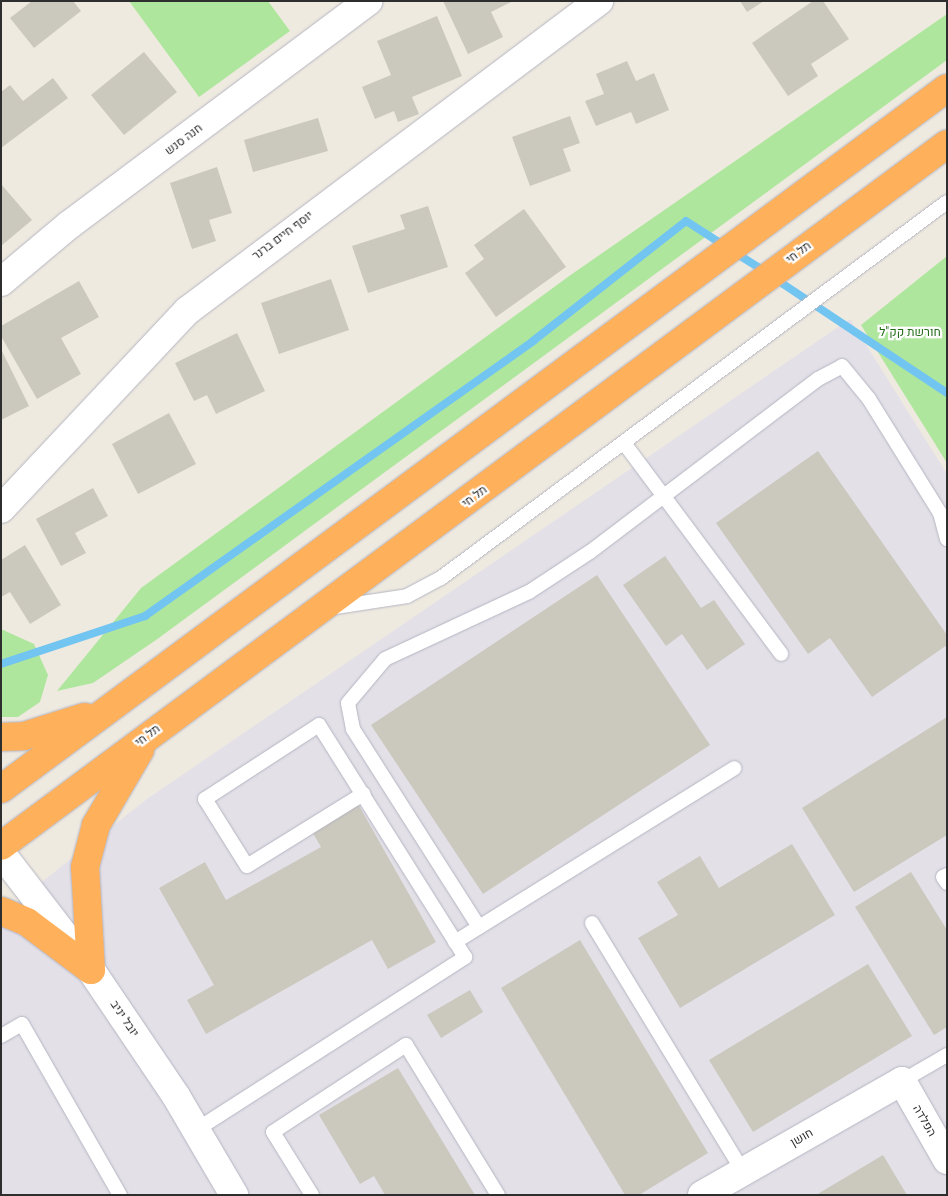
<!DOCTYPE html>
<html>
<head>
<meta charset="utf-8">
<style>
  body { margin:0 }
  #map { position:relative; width:948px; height:1196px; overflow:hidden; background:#efeae0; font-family:Roboto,Heebo,sans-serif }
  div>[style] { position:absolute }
  .industrial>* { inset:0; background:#e3e0e8 }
  .green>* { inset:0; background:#afe69d }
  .stream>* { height:8px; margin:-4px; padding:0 4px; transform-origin:4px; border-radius:4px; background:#73c5f1 }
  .building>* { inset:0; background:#cbc8be }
  .roads { filter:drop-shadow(0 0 1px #b4b5c1) drop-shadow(0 0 1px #b4b5c1) }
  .lane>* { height:14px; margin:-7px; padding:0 7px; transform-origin:7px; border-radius:7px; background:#fff }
  .street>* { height:28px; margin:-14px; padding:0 14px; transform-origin:14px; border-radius:14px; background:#fff }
  .highway>* { height:28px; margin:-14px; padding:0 14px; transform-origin:14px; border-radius:14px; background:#ffb05b }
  span { translate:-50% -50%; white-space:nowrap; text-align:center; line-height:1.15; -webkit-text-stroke:4.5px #fff; paint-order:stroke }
  .street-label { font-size:12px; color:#2e2e2e }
  .park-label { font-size:12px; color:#246e1a }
  .frame { position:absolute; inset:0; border:2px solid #2e2e2e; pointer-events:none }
</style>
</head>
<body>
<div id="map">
  <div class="industrial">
    <i style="clip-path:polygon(850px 319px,947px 474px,947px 1195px,1px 1195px,1px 914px,147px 799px)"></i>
  </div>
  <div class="green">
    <i style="clip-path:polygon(129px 1px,268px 1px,290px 31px,199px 97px)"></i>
    <i style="clip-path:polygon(947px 14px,947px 60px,156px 640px,93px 683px,57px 691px,141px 588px,572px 274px)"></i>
    <i style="clip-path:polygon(947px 256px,947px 463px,861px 325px)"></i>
    <i style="clip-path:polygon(1px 629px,34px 644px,48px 675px,40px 702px,18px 717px,1px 717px)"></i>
  </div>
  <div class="stream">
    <i style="left:734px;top:252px;width:36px;rotate:32deg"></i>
    <i style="left:774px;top:278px;width:208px;rotate:33.6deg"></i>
    <i style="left:1px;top:664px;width:152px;rotate:-18.4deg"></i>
    <i style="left:145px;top:616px;width:476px;rotate:-35.3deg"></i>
    <i style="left:533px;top:341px;width:194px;rotate:-38.1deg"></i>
    <i style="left:686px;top:221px;width:46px;rotate:32.7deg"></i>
  </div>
  <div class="building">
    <i style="clip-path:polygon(32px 1px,73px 1px,81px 11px,34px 48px,10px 18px)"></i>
    <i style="clip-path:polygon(443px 1px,513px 1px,491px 12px,503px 37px,468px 54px)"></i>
    <i style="clip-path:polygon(740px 1px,764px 1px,747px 12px)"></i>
    <i style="clip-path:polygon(813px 1px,823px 1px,849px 39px,811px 64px,818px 76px,788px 96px,752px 43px)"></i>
    <i style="clip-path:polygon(437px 16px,462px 76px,412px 97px,419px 114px,398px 122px,394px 111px,375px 119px,362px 87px,391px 75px,377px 41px)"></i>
    <i style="clip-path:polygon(144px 52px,177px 92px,124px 135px,91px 95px)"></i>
    <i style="clip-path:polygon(627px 61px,636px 81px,654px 73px,669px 110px,636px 124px,631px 112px,596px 126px,585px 101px,604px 94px,596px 74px)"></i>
    <i style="clip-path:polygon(53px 78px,68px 98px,1px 148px,1px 92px,10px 85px,23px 101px)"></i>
    <i style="clip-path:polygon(570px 116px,580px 143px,563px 149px,571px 171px,530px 186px,512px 137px)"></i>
    <i style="clip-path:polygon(318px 118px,328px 151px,253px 172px,244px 140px)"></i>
    <i style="clip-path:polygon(217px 167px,232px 213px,209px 220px,216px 241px,192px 249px,170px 183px)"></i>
    <i style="clip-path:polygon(1px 184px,32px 220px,1px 246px)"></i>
    <i style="clip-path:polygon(428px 206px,448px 267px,368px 293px,352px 246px,405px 229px,400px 215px)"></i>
    <i style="clip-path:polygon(524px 209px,566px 267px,496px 317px,465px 273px,484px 259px,474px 245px)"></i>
    <i style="clip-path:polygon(331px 279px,349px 330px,279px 354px,261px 303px)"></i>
    <i style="clip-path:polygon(79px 281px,99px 317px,61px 338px,81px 374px,37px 399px,1px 336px,1px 326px)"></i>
    <i style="clip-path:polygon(237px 333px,265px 391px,216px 414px,207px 395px,194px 401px,175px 363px)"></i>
    <i style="clip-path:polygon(1px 349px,29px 406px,1px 420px)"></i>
    <i style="clip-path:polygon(169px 413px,196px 464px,138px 494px,112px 444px)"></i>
    <i style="clip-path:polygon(818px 451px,947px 635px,947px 645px,872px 697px,830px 638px,808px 654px,716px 523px)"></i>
    <i style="clip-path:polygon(93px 488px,108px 516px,75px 533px,86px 553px,61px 566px,36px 519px)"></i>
    <i style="clip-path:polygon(25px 545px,61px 605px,30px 624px,10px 592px,1px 597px,1px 560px)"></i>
    <i style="clip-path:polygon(665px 556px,701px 608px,714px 600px,745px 644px,707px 670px,682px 634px,666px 646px,623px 585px)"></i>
    <i style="clip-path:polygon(597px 575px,710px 745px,483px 894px,371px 725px)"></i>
    <i style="clip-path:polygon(947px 717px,947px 835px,854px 892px,802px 808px)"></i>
    <i style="clip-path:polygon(358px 804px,436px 942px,388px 969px,372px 940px,206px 1034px,187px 1000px,214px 985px,159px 888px,205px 862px,226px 900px,321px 847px,311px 830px)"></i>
    <i style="clip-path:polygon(792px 844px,835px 915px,680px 1008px,638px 938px,678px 915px,657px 882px,700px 856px,719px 888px)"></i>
    <i style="clip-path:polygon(911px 872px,947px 930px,947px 1027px,934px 1035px,855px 907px)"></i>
    <i style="clip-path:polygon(580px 940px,708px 1153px,639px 1195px,625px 1195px,501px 988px)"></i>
    <i style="clip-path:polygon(868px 964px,912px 1036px,753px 1132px,709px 1060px)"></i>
    <i style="clip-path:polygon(470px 990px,483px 1012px,441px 1038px,427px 1015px)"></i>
    <i style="clip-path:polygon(398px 1068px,475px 1195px,385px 1195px,374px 1176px,360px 1184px,319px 1115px)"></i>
    <i style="clip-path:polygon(883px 1155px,907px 1195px,816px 1195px)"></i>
  </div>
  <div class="roads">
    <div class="lane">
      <i style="left:624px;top:443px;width:263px;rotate:53.3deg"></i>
      <i style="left:329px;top:608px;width:79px;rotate:-8.7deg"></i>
      <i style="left:407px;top:596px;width:38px;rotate:-28deg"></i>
      <i style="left:441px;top:578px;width:630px;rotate:-36.62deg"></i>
      <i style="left:947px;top:875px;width:4px;rotate:153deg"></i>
      <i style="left:943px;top:877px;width:7px;rotate:56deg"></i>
      <i style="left:592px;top:923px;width:290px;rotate:58.7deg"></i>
      <i style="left:479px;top:927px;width:235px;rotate:-122.5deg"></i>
      <i style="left:353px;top:729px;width:26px;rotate:-101deg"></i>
      <i style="left:348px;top:703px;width:57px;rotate:-49.9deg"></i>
      <i style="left:385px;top:659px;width:159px;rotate:-25deg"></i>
      <i style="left:529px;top:592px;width:73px;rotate:-33.3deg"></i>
      <i style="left:590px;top:552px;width:286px;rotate:-37.2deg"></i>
      <i style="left:818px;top:379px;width:27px;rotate:-28deg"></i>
      <i style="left:842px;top:366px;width:43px;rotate:50.7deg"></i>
      <i style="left:869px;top:399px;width:134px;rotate:58.1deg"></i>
      <i style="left:940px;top:513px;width:27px;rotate:75deg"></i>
      <i style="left:455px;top:942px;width:329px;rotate:-31.9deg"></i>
      <i style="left:1px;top:1036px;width:24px;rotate:-30deg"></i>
      <i style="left:22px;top:1024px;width:197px;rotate:60.2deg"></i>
      <i style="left:902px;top:1081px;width:52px;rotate:-30deg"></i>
      <i style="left:196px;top:1130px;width:320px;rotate:-32.7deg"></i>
      <i style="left:465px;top:957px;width:274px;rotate:-122.2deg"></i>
      <i style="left:319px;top:725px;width:136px;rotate:147deg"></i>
      <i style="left:205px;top:799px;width:79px;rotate:57.9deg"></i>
      <i style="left:247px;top:866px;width:137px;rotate:-31.8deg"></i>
      <i style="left:312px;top:1195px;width:74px;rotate:-121.8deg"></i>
      <i style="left:273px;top:1132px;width:159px;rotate:-33.2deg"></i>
      <i style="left:406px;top:1045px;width:176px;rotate:58.5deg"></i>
    </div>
    <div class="street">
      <i style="left:1px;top:282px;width:89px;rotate:-40deg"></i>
      <i style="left:69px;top:225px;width:374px;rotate:-36.8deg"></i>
      <i style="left:1px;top:509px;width:272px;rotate:-46.8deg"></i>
      <i style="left:187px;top:311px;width:516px;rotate:-36.96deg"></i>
      <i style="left:1px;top:853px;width:148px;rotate:52.4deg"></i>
      <i style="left:91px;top:970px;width:152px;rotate:56deg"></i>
      <i style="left:176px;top:1096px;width:115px;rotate:59.6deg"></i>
      <i style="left:702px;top:1195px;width:230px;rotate:-29.7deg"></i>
      <i style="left:902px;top:1081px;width:91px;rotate:60.3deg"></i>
    </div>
    <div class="highway">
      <i style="left:1px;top:737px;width:23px;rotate:-2deg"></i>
      <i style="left:24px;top:736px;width:64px;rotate:-17.3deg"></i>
      <i style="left:1px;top:789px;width:1177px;rotate:-36.54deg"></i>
      <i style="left:1px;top:846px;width:1178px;rotate:-36.58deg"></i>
      <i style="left:1px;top:911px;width:28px;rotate:23deg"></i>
      <i style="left:27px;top:922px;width:80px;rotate:36.9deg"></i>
      <i style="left:91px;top:970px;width:103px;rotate:-93.3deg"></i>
      <i style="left:85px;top:867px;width:43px;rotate:-75.3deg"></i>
      <i style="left:96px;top:825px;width:87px;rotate:-59.6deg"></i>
    </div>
  </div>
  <div class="street-label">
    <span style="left:184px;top:140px;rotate:-37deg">חנה סנש</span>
    <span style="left:283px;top:236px;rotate:-37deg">יוסף חיים ברנר</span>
    <span style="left:799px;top:253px;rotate:-37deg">תל חי</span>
    <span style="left:475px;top:497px;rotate:-37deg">תל חי</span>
    <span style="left:148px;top:736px;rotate:-37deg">תל חי</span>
    <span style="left:124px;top:1019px;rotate:56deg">יובל יניב</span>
    <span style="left:924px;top:1121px;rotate:60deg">הפלדה</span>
    <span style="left:802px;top:1138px;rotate:-30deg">חושן</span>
  </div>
  <div class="park-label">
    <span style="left:910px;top:333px">חורשת קק"ל</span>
  </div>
  <div class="frame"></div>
</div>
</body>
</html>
